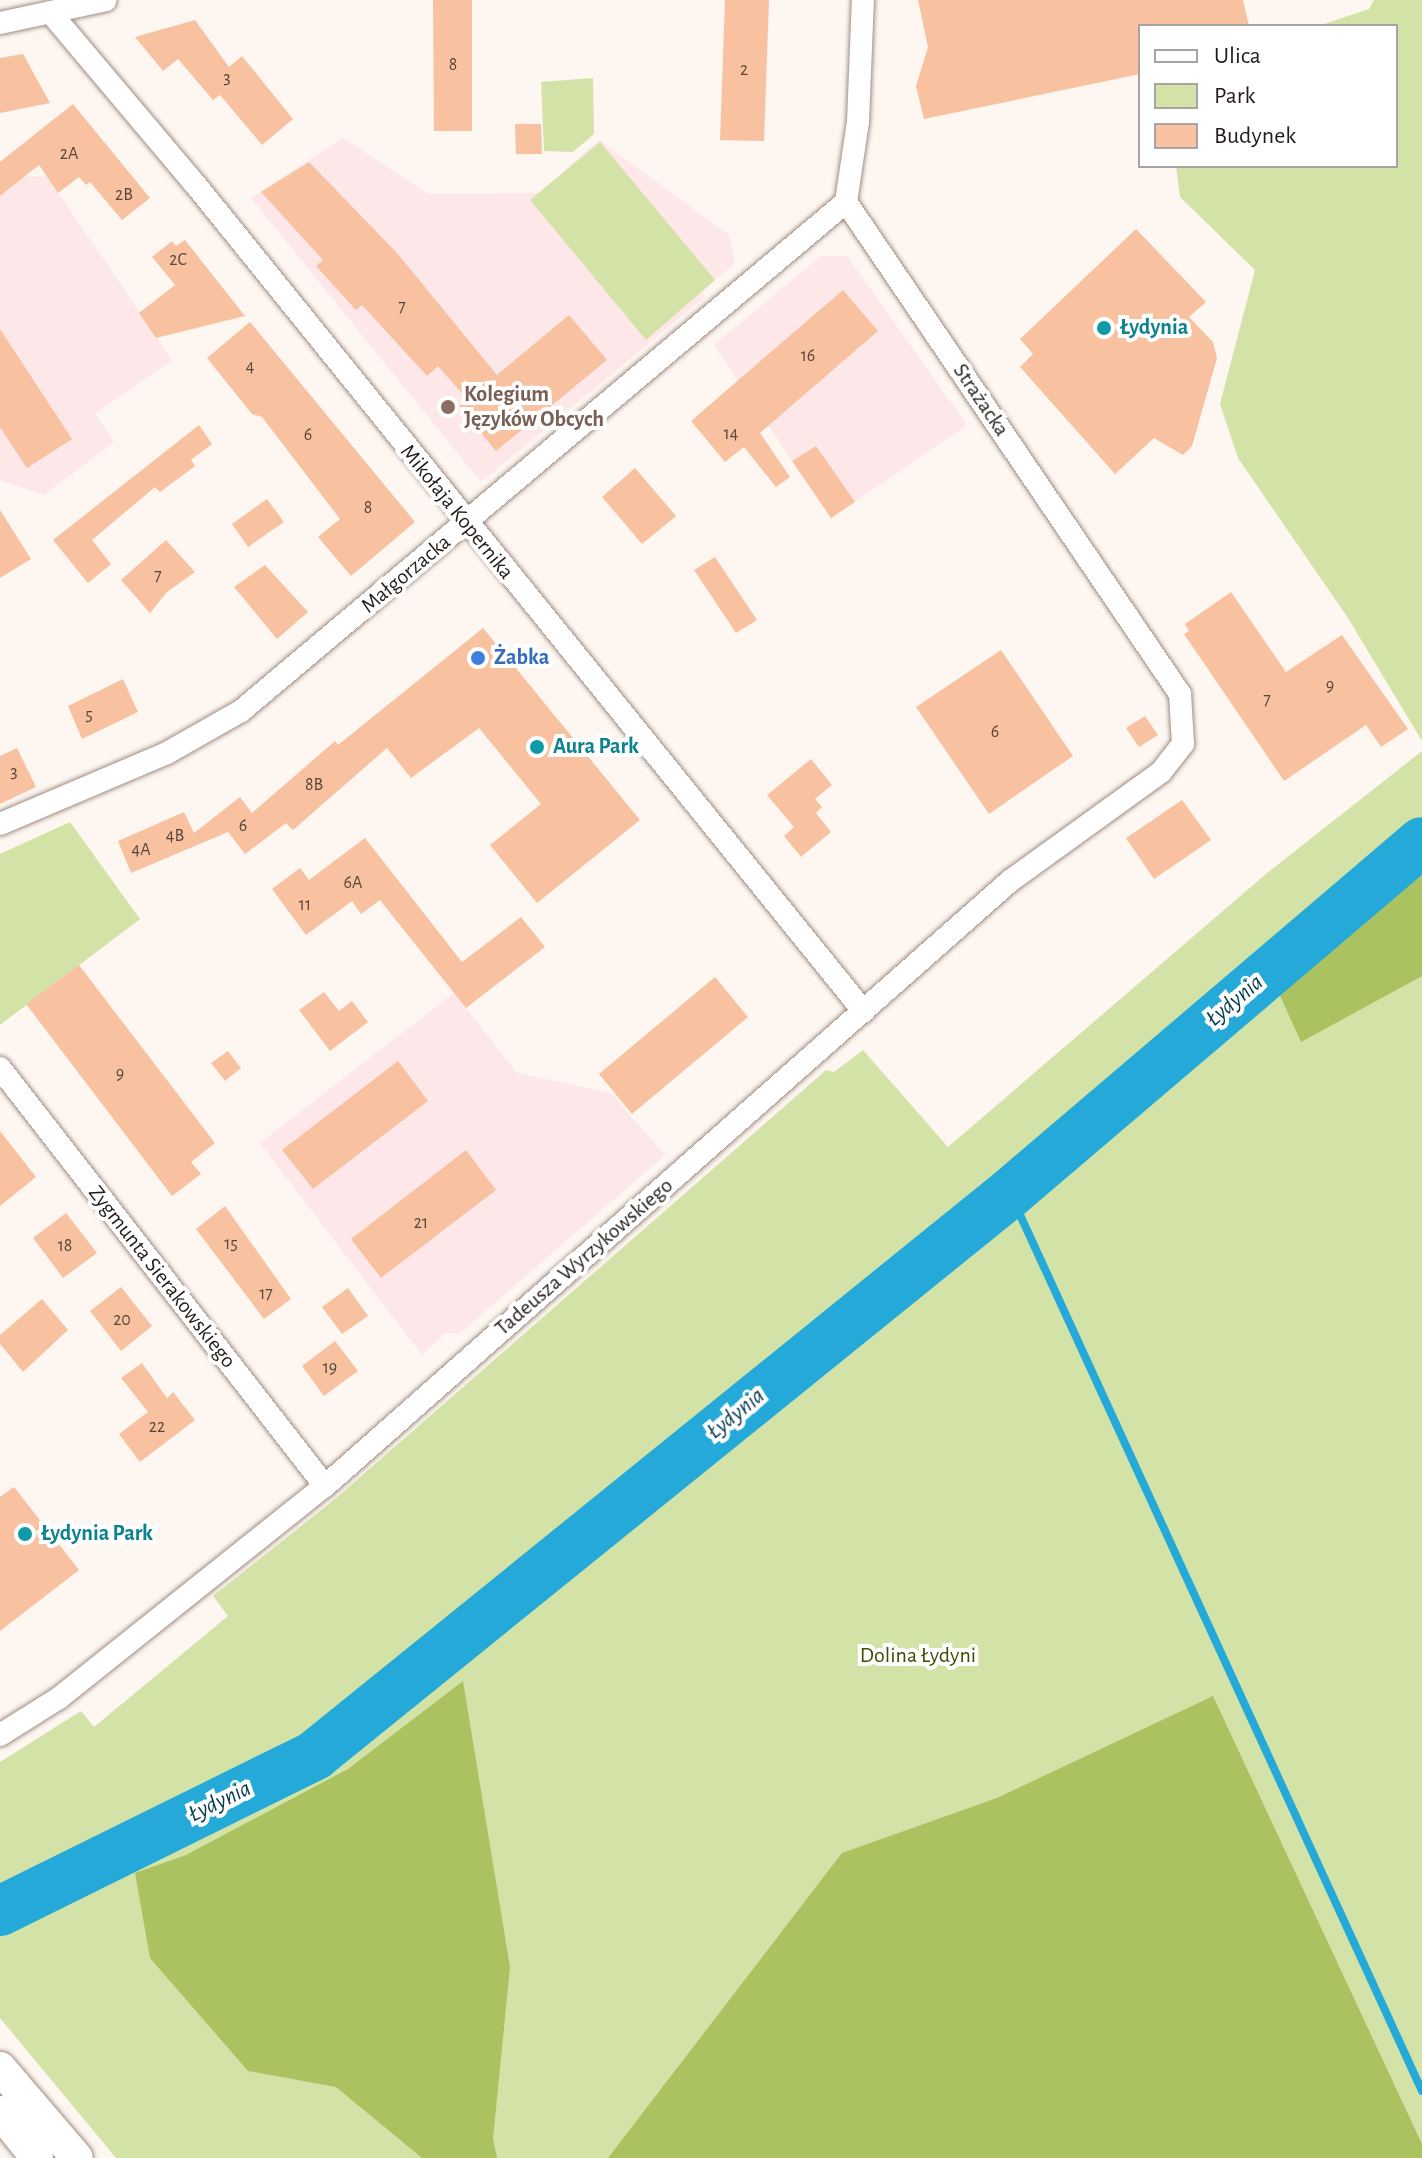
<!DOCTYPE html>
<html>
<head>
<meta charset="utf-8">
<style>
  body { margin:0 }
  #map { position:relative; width:1422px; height:2158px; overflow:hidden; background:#fdf6f1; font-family:"Alegreya Sans",sans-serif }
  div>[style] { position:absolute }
  .education>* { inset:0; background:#fde7e8 }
  .green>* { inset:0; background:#d3e3a8 }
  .forest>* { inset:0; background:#abc261 }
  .stream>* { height:8px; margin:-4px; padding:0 4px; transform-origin:4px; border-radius:4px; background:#24a9d8 }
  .river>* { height:50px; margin:-25px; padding:0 25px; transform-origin:25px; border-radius:25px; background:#24a9d8 }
  .building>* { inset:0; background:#f8c2a1 }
  .roads { filter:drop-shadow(0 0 2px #9f8d82) drop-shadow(0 0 2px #9f8d82) }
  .minor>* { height:22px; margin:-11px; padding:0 11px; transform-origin:11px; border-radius:11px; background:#fff }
  .secondary>* { height:32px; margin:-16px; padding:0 16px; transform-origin:16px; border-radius:16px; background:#fff }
  .dots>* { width:22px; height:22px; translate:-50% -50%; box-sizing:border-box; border:4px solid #fff; border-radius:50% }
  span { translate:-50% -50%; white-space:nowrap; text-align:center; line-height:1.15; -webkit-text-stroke:8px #fff; paint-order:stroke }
  .number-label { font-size:18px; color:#58463a }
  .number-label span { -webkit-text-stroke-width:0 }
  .culture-label { font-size:22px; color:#0d838f; font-weight:700 }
  .left { translate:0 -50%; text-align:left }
  .education-label { font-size:22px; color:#785e54; font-weight:700 }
  .street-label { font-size:22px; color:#231c18 }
  .shop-label { font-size:22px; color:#366cbe; font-weight:700 }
  .park-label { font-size:22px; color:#3f4c00 }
  .water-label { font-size:24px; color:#053d50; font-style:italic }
  .legend { position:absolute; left:1138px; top:24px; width:260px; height:144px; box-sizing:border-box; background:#fff; border:2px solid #a7a4a3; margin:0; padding:10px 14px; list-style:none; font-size:24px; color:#231c18 }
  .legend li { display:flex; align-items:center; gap:16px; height:40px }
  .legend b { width:40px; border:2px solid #a7a4a3 }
</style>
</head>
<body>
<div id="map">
  <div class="education">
    <i style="clip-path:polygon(343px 138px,428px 194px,539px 193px,599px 140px,729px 235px,735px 263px,703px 291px,705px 297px,481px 482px,251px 198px)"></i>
    <i style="clip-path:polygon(47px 176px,172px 360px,95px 414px,114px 442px,44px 495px,0 480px,0 196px,24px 177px)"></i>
    <i style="clip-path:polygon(821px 256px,847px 256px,967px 425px,831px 518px,714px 345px)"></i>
    <i style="clip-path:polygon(454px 993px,517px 1073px,611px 1093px,665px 1155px,459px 1334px,445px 1333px,422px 1355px,260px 1143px)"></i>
  </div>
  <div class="green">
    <i style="clip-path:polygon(1374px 0,1422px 0,1422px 741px,1348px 618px,1238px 458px,1220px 404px,1255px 270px,1180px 197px,1176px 166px,1396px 166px,1396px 26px,1318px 26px,1369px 9px)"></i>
    <i style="clip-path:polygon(593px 78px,594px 134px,573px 152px,544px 151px,541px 82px)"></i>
    <i style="clip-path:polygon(600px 142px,715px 280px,646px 340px,530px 200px)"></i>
    <i style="clip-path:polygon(1422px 751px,1422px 2158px,116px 2158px,0 2018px,0 1762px,81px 1711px,94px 1727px,228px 1616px,213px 1596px,335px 1499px,826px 1070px,834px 1072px,863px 1050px,948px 1147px,1266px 874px)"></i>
    <i style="clip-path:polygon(70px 822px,140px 919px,0 1025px,0 854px)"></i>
  </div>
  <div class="forest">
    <i style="clip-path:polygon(1422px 843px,1422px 976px,1301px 1042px,1268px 969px)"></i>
    <i style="clip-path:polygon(463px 1681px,510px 1967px,493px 2139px,497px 2158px,422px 2158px,336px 2087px,248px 2071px,150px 1958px,135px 1873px,186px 1855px,348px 1769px)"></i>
    <i style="clip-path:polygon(1213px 1696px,1422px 2144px,1422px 2158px,608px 2158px,842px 1853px,997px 1798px)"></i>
  </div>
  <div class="stream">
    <i style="left:1010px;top:1193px;width:988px;rotate:65.35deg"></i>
  </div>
  <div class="river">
    <i style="left:0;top:1911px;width:352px;rotate:-26.3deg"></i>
    <i style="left:315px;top:1755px;width:894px;rotate:-38.96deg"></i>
    <i style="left:1010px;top:1193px;width:541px;rotate:-40.43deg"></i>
  </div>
  <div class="building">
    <i style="clip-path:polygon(433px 0,472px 0,472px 131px,434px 131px)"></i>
    <i style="clip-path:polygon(725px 0,769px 0,764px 141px,720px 140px)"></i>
    <i style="clip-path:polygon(918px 0,1243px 0,1249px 26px,1140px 26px,1140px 74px,924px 119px,916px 86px,928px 47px)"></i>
    <i style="clip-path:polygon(195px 20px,229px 67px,242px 56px,293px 119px,262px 145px,220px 95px,213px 100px,178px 59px,163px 71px,135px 37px)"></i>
    <i style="clip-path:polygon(23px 54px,50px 103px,0 113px,0 58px)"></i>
    <i style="clip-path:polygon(73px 104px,150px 198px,122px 220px,90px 182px,86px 185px,79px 177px,58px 193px,39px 165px,0 196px,0 162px)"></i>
    <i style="clip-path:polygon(515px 124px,541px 124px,542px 154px,516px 154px)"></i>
    <i style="clip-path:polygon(309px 162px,397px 253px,497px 375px,569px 315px,607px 360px,496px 451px,459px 406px,467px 399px,438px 366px,427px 376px,362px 305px,356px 310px,316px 266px,323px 260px,261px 192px)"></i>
    <i style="clip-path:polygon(1136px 229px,1206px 302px,1189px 317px,1213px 342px,1217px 358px,1192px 446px,1183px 455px,1154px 438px,1115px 474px,1020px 367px,1033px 354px,1020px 339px)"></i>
    <i style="clip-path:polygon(185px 240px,245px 316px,156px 338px,139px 313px,175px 285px,152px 257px,172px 241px,176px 246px)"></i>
    <i style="clip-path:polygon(843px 290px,878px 331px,760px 433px,790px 477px,776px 487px,744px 447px,725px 462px,691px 421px)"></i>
    <i style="clip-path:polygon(250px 322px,415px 522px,351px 576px,318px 537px,340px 519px,262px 417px,252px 414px,207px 358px)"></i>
    <i style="clip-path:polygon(0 329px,72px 439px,27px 468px,0 427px)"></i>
    <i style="clip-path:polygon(199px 425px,212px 444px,191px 460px,195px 466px,160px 492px,155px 487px,92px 540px,111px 564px,88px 583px,53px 540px)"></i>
    <i style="clip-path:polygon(816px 446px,855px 502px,831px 518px,792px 461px)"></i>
    <i style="clip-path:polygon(635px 468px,676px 516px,642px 544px,602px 497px)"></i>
    <i style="clip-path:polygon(267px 499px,284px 522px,248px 547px,232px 524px)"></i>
    <i style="clip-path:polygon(0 510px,31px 559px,0 578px)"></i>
    <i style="clip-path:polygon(166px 540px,195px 572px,167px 592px,150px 613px,121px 580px)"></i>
    <i style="clip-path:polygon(715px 557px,757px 620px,736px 633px,694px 570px)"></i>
    <i style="clip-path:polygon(265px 565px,308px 612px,277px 639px,234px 587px)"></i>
    <i style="clip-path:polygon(1231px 592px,1286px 672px,1342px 635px,1408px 729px,1381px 747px,1366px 725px,1284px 781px,1184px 634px,1189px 631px,1185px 624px)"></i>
    <i style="clip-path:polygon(483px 628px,640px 820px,537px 903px,490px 845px,541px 804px,479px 728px,411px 778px,387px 748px,293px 830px,286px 823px,245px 854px,228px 832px,131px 873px,118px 841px,184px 812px,194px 833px,240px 797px,252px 813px,335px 741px,338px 745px)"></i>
    <i style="clip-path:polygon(1001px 650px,1073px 756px,989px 814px,916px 707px)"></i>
    <i style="clip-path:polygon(123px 679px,138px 712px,82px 739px,68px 706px)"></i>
    <i style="clip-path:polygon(1145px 716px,1158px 735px,1139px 747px,1126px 728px)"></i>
    <i style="clip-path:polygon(17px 748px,36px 787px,0 804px,0 756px)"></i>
    <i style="clip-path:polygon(811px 759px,832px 785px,815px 799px,822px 807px,816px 813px,831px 832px,801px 857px,784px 836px,794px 827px,767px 795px)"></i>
    <i style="clip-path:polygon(1182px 800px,1211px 840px,1154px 879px,1126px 838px)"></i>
    <i style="clip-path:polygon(365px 838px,462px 962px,521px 917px,545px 947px,466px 1008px,380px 900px,361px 914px,352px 901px,306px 935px,272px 889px,300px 868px,309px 880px)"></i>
    <i style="clip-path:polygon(79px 965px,215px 1143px,191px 1162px,201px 1174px,172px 1196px,26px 1004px)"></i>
    <i style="clip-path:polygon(715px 977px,748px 1017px,632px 1114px,599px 1074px)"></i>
    <i style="clip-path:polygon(324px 992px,339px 1011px,352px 1001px,368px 1022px,330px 1051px,299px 1010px)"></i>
    <i style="clip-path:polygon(228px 1051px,241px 1068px,225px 1081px,211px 1063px)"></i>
    <i style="clip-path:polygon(398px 1061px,428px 1101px,313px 1189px,282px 1150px)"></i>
    <i style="clip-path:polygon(0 1131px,36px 1177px,0 1206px)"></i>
    <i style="clip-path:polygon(466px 1150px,496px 1190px,381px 1278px,351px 1239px)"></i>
    <i style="clip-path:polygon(225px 1206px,291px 1299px,264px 1319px,196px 1229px)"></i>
    <i style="clip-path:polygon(66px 1213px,97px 1253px,63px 1278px,33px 1238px)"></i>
    <i style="clip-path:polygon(121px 1287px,152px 1326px,121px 1351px,90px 1311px)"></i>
    <i style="clip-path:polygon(348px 1288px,368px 1316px,342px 1334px,322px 1307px)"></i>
    <i style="clip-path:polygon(42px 1299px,68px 1330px,23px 1372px,0 1344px,0 1335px)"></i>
    <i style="clip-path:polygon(335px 1341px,358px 1371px,324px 1396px,302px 1366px)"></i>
    <i style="clip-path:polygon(142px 1363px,167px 1398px,173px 1392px,195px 1420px,140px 1462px,119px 1434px,148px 1412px,121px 1378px)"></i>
    <i style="clip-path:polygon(14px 1487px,79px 1570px,0 1631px,0 1497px)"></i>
  </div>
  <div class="roads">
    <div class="minor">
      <i style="left:50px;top:12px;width:225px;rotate:49.9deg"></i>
      <i style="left:195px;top:184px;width:1064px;rotate:51.06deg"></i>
      <i style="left:0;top:23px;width:108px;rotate:-12.2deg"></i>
      <i style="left:0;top:824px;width:181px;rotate:-23deg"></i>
      <i style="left:167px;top:753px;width:85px;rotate:-29.6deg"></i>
      <i style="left:241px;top:711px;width:791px;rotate:-40.07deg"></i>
      <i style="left:0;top:1068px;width:529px;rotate:52.13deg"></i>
      <i style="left:0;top:1735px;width:70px;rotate:-32.1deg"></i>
      <i style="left:59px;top:1698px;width:340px;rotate:-38.6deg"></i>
      <i style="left:325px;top:1486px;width:914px;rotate:-41.45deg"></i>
      <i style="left:1010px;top:881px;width:186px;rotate:-35.8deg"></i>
      <i style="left:1161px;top:772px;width:36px;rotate:-52deg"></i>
      <i style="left:1183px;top:744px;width:50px;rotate:-93.4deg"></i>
      <i style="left:1180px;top:694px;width:595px;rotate:-124.17deg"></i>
      <i style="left:846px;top:202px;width:81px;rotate:-81.5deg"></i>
      <i style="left:858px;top:122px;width:122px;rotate:-87.7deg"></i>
    </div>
    <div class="secondary">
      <i style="left:0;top:2068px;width:118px;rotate:49.5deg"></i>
      <i style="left:0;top:2112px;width:59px;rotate:51.2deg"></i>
    </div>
  </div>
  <div class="dots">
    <i style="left:1104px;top:328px;background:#0f9aa8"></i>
    <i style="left:448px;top:407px;background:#8d6e63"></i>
    <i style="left:478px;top:658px;background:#3f7fe0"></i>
    <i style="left:537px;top:747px;background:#0f9aa8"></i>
    <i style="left:25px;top:1534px;background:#0f9aa8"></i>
  </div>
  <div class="number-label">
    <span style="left:453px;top:65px">8</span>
    <span style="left:744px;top:70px">2</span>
    <span style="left:227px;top:78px">3</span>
    <span style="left:69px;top:154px">2A</span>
    <span style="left:124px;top:195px">2B</span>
    <span style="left:178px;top:260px">2C</span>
    <span style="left:402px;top:307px">7</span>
    <span style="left:808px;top:356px">16</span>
    <span style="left:250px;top:367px">4</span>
    <span style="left:731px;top:434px">14</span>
    <span style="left:308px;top:435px">6</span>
    <span style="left:368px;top:508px">8</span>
    <span style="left:158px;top:576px">7</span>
    <span style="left:1330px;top:686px">9</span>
    <span style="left:1267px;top:700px">7</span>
    <span style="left:89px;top:715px">5</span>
    <span style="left:995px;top:732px">6</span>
    <span style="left:14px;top:772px">3</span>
    <span style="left:314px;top:785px">8B</span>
    <span style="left:243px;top:826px">6</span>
    <span style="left:175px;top:836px">4B</span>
    <span style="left:141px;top:850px">4A</span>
    <span style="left:353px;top:883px">6A</span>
    <span style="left:305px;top:905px">11</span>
    <span style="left:120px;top:1074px">9</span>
    <span style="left:421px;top:1223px">21</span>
    <span style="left:231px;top:1244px">15</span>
    <span style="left:65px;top:1246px">18</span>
    <span style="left:266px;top:1294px">17</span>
    <span style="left:122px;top:1320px">20</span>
    <span style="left:330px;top:1368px">19</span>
    <span style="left:157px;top:1427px">22</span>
  </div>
  <div class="culture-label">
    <span class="left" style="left:1120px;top:328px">Łydynia</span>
    <span class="left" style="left:553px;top:747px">Aura Park</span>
    <span class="left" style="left:41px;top:1534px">Łydynia Park</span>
  </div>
  <div class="education-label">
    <span class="left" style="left:464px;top:407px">Kolegium<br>Języków Obcych</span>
  </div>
  <div class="street-label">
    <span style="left:981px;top:400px;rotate:56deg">Strażacka</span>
    <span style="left:457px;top:512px;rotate:51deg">Mikołaja Kopernika</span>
    <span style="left:406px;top:574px;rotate:-40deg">Małgorzacka</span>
    <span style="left:584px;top:1257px;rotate:-41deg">Tadeusza Wyrzykowskiego</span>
    <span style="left:162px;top:1277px;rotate:52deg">Zygmunta Sierakowskiego</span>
  </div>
  <div class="shop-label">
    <span class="left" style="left:494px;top:658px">Żabka</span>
  </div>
  <div class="park-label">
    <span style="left:918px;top:1656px">Dolina Łydyni</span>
  </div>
  <div class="water-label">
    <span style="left:1235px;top:1001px;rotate:-40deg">Łydynia</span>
    <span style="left:736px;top:1414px;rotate:-39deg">Łydynia</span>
    <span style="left:220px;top:1802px;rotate:-26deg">Łydynia</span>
  </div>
  <ul class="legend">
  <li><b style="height:10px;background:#fff"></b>Ulica</li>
  <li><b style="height:22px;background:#d3e3a8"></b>Park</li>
  <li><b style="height:22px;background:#f8c2a1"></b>Budynek</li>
  </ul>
</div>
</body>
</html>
